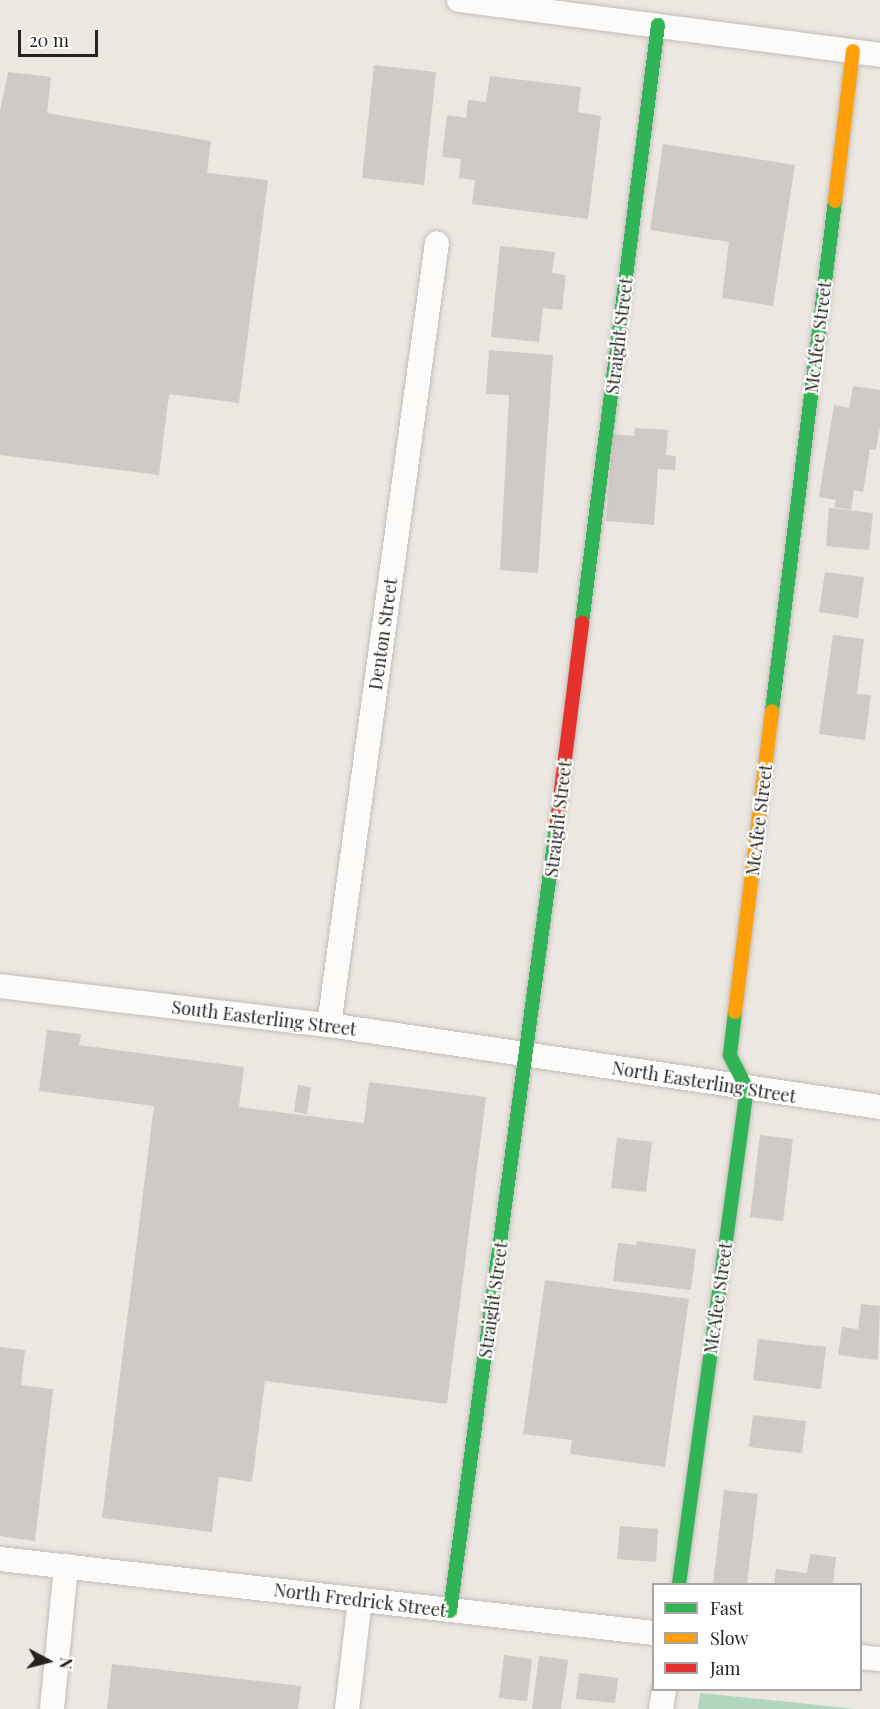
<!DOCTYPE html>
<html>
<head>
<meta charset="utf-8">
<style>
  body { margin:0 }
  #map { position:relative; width:880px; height:1709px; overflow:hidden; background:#ece7e1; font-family:"Playfair Display",serif }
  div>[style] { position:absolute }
  .green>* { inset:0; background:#b2d6bb }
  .building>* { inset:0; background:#cecac6 }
  .roads { filter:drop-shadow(0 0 2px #c1bdb9) drop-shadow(0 0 2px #c1bdb9) }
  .street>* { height:24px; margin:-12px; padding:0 12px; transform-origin:12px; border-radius:12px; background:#fcfbfa }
  .fast>* { height:14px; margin:-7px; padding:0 7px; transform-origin:7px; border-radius:7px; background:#30b455 }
  .slow>* { height:14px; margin:-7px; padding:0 7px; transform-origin:7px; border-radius:7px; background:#ff9f0a }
  .jam>* { height:14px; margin:-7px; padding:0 7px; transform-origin:7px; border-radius:7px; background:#e5322d }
  span { translate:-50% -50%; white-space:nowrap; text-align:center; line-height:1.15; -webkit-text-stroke:4.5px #fff; paint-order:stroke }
  .street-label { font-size:18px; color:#26231f }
  .legend { position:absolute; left:652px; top:1583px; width:210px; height:108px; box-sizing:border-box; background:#fff; border:2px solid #a8a7a5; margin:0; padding:8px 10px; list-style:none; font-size:18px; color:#26231f }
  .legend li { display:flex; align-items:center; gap:12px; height:30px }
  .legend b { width:30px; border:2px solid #a8a7a5 }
  .north { position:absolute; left:18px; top:1631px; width:60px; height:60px; -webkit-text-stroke:4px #fff; paint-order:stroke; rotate:97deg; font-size:16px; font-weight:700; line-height:24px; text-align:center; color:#26231f }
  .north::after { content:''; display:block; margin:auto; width:21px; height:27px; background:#26231f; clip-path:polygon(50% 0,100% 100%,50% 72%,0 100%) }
  .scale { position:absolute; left:18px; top:30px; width:80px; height:27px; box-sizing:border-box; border:3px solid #26231f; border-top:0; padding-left:8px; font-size:18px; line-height:21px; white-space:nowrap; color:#26231f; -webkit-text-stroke:4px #fff; paint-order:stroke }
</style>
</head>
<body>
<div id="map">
  <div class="green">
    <i style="clip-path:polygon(700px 1693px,856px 1709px,698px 1709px)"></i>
  </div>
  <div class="building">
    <i style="clip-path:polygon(374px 65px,436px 72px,424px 185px,362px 178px)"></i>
    <i style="clip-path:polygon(8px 72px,51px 77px,47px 113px,211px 141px,207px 173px,268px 180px,239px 403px,169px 394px,159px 475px,0 455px,0 111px)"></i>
    <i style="clip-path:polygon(490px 76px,581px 87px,578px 112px,601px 116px,588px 219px,472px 204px,475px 180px,459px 178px,461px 159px,442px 157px,447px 115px,466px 118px,468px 100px,486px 102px)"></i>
    <i style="clip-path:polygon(663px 144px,795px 165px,773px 306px,722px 298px,729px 242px,650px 230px)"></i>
    <i style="clip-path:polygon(500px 246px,555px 252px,552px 273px,566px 275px,562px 310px,543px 308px,539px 342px,491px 337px)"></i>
    <i style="clip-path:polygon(489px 350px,553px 355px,538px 573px,500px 570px,509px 395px,486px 394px)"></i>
    <i style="clip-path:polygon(853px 386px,880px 390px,880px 427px,876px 450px,870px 449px,863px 492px,854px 490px,851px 510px,834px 507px,836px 500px,819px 497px,834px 405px,849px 408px)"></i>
    <i style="clip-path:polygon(635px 428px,668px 430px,666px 455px,676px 456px,675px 470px,658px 469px,654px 525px,606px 521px,613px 434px,634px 436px)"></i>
    <i style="clip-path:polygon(829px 508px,873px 513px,869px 550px,826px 546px)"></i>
    <i style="clip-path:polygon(825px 572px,864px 577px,858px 618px,819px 612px)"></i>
    <i style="clip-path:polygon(833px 635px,864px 639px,857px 694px,871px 695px,865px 740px,819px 734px)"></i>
    <i style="clip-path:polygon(47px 1030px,81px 1034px,79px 1045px,244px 1067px,239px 1107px,364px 1123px,369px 1082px,486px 1097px,447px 1404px,265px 1381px,252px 1482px,219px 1477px,212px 1532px,102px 1518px,154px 1106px,39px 1091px)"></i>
    <i style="clip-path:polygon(298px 1085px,311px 1087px,307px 1114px,294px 1112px)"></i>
    <i style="clip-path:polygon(760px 1135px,793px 1139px,783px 1221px,750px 1217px)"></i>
    <i style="clip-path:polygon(617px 1138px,652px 1142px,646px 1192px,611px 1188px)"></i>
    <i style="clip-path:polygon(637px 1241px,696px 1249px,691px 1290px,613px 1281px,618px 1243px,636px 1245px)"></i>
    <i style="clip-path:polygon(545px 1280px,689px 1299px,665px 1467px,570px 1454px,572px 1440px,523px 1434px)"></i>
    <i style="clip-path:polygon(861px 1304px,880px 1306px,878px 1360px,838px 1355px,842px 1327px,858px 1329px)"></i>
    <i style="clip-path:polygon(758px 1339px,826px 1347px,821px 1389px,753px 1380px)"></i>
    <i style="clip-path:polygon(0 1347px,25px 1350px,21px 1385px,53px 1389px,35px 1541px,0 1536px)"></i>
    <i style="clip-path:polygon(753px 1415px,806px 1421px,802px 1453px,749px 1447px)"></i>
    <i style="clip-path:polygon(724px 1490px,758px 1494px,747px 1584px,713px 1584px)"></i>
    <i style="clip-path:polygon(620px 1526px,658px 1529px,656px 1562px,617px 1559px)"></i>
    <i style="clip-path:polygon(810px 1554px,836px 1557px,833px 1584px,774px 1584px,776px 1569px,807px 1573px)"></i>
    <i style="clip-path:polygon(504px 1655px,532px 1659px,527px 1701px,499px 1698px)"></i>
    <i style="clip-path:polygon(539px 1656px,568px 1660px,561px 1709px,532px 1709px)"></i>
    <i style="clip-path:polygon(112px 1664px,301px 1686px,298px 1709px,107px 1709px)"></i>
    <i style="clip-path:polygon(579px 1673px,618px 1678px,615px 1703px,576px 1699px)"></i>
  </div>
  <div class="roads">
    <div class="street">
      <i style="left:459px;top:0;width:425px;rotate:7.4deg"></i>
      <i style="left:0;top:986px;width:331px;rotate:6.8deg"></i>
      <i style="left:329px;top:1025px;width:557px;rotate:8.46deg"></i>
      <i style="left:329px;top:1025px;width:789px;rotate:-82.14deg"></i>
      <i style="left:0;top:1559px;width:658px;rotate:6.46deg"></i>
      <i style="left:860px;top:1657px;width:20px;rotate:6deg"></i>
      <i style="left:52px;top:1709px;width:144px;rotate:-84.4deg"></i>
      <i style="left:347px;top:1709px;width:110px;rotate:-83.2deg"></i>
      <i style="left:661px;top:1709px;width:19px;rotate:-81deg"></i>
    </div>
    <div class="fast">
      <i style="left:582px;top:623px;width:603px;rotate:-82.76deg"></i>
      <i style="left:772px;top:711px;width:514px;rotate:-82.96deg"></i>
      <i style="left:679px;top:1584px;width:500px;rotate:-82.2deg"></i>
      <i style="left:747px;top:1089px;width:38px;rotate:-117deg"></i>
      <i style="left:730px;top:1055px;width:43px;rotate:-83.4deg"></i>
      <i style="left:450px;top:1611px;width:796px;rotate:-82.28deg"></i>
    </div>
    <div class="slow">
      <i style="left:835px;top:201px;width:151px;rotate:-83.2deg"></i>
      <i style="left:735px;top:1012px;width:303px;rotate:-83deg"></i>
    </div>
    <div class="jam">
      <i style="left:557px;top:822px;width:201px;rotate:-82.8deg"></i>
    </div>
  </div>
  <div class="street-label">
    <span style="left:619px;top:336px;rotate:-83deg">Straight Street</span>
    <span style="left:818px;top:337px;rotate:-83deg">McAfee Street</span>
    <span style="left:383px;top:634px;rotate:-82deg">Denton Street</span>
    <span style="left:558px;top:819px;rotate:-83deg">Straight Street</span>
    <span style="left:759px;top:820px;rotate:-83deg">McAfee Street</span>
    <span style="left:264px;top:1018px;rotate:7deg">South Easterling Street</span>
    <span style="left:704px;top:1082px;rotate:9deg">North Easterling Street</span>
    <span style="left:718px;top:1298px;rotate:-82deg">McAfee Street</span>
    <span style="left:493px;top:1300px;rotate:-82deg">Straight Street</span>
    <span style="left:360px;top:1600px;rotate:7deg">North Fredrick Street</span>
  </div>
  <ul class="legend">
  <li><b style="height:8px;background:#30b455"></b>Fast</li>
  <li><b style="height:8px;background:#ff9f0a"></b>Slow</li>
  <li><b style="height:8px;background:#e5322d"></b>Jam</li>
  </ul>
  <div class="north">N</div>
  <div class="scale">20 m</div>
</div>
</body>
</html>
